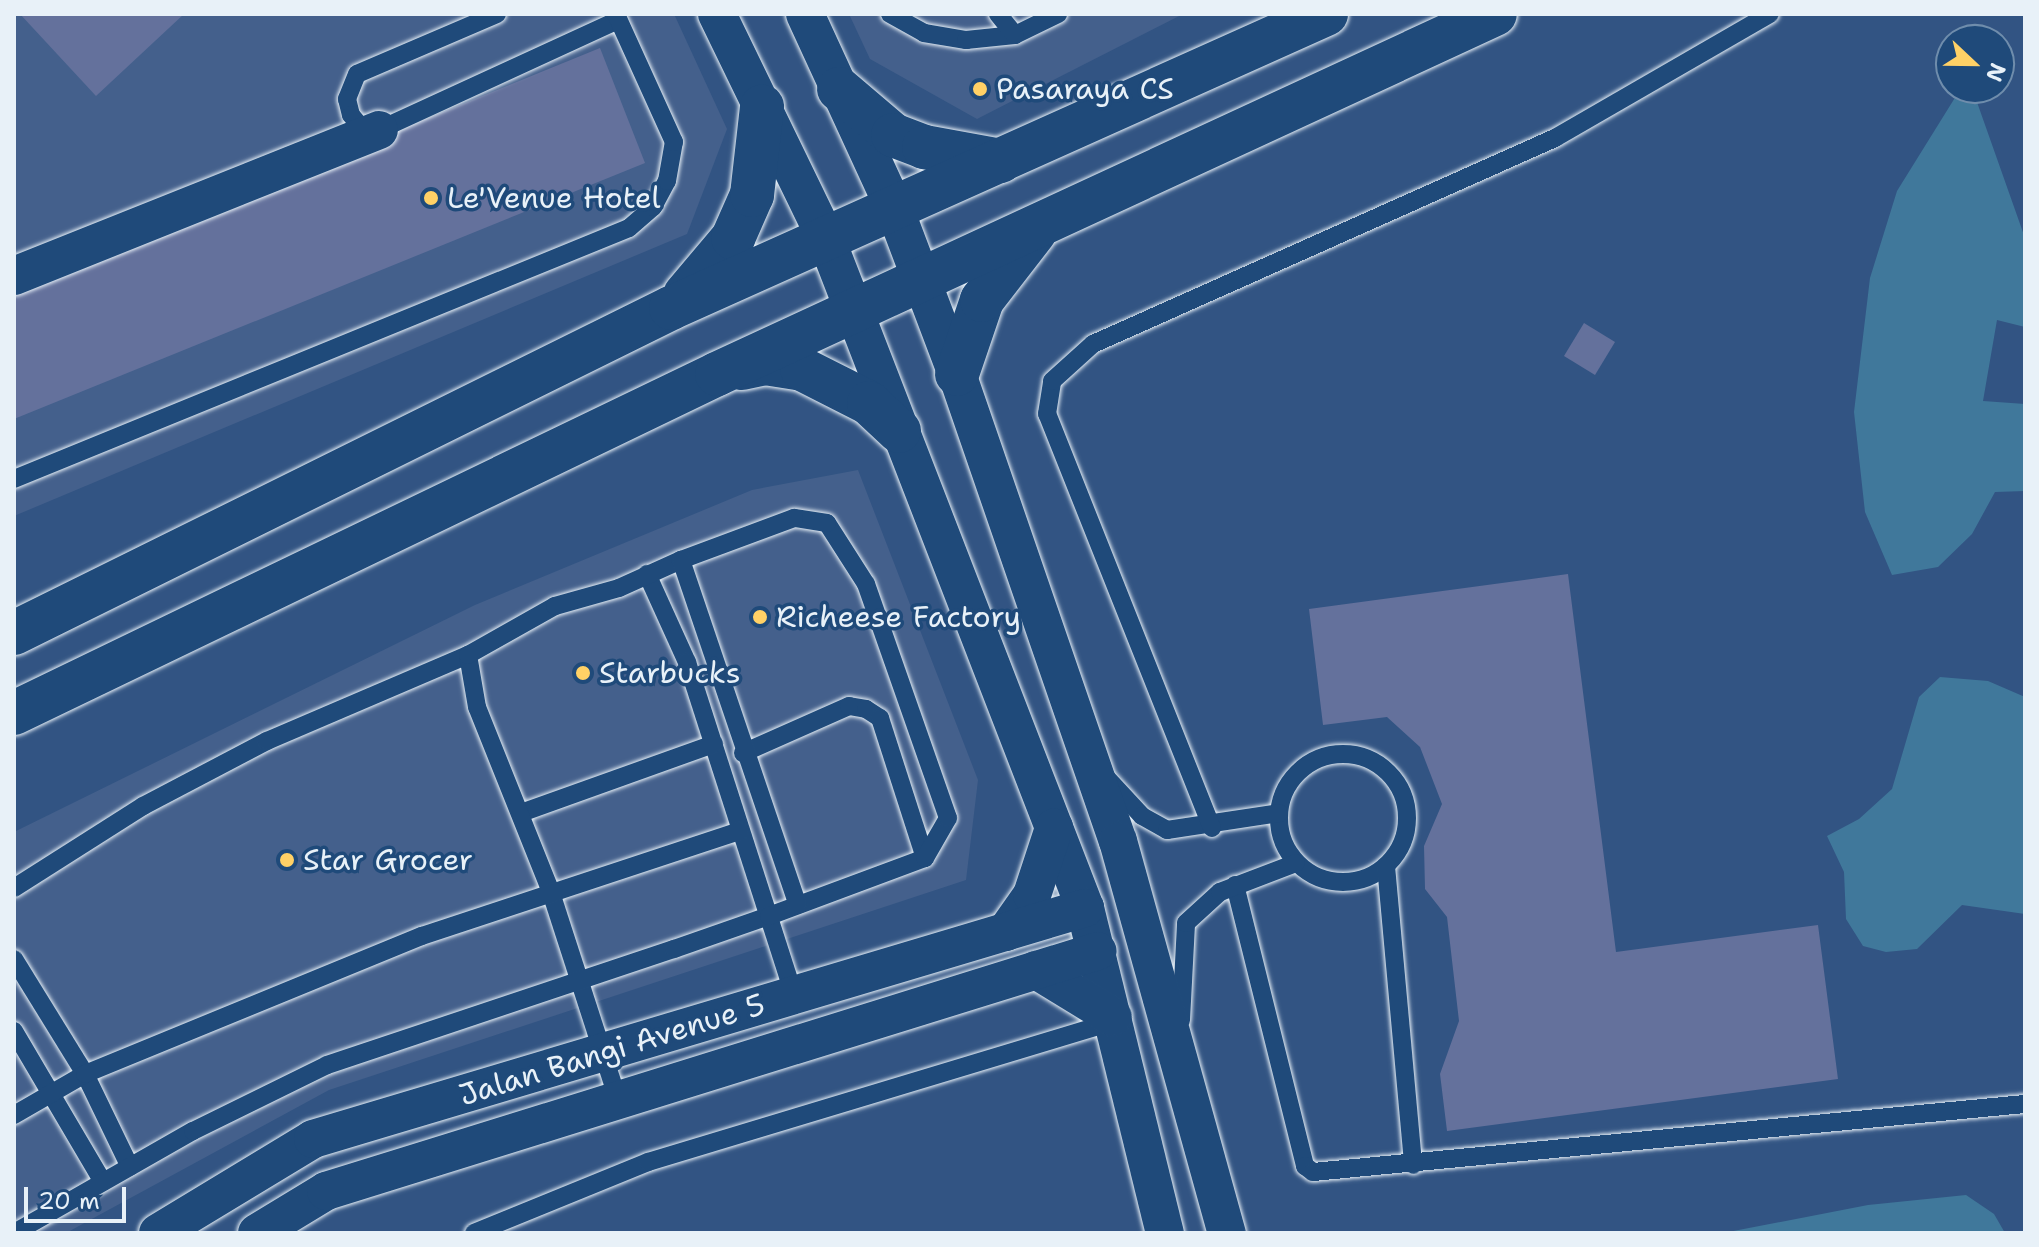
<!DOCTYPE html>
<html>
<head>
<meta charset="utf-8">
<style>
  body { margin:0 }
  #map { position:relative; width:2039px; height:1247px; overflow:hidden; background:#325483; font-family:"Shantell Sans",sans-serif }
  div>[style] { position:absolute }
  .built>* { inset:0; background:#44608c }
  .water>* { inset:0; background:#40789b }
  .building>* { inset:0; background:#64719c }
  .roads { filter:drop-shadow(0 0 2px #e8f1f8) drop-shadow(0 0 2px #e8f1f8) }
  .lane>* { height:18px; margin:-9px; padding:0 9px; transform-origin:9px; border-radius:9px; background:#1f4a7a }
  .lane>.ring { margin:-9px; padding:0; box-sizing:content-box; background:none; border:18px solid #1f4a7a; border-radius:50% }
  .street>* { height:38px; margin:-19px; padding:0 19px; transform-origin:19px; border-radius:19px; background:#1f4a7a }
  .secondary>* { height:44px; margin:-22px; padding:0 22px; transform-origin:22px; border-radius:22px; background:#1f4a7a }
  .dots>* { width:22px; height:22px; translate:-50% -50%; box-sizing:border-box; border:4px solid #1f4a7a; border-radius:50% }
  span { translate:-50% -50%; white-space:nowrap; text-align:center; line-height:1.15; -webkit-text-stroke:7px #1f4a7a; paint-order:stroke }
  .poi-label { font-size:30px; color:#e8f1f8 }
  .left { translate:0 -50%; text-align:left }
  .street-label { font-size:30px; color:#e8f1f8 }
  .frame { position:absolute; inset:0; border:16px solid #e8f1f8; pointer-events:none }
  .north { position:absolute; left:1935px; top:24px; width:80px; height:80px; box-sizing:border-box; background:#1f4a7a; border:2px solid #6f8dac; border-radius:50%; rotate:112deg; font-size:22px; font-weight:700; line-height:32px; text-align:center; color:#e8f1f8 }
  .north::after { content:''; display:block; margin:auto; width:28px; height:36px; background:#ffd166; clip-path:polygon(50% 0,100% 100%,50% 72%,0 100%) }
  .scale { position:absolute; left:24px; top:1187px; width:102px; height:36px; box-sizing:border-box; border:4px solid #e8f1f8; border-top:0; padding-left:10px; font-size:24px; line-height:28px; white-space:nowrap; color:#e8f1f8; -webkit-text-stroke:6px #1f4a7a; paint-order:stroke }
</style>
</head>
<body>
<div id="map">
  <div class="built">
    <i style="clip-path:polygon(14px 14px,674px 14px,727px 129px,687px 234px,14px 516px)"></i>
    <i style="clip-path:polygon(849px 14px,1183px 14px,977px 119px,870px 59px)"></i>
    <i style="clip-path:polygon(858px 470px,978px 780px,966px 880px,329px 1090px,66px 1233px,14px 1233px,14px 832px,475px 605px,752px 490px)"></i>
  </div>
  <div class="water">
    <i style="clip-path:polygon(1961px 88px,1972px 88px,2025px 238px,2025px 327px,1997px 320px,1983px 401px,2025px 404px,2025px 491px,1995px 492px,1972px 534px,1938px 567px,1892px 575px,1865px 512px,1854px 412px,1870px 278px,1897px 191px)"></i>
    <i style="clip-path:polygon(1940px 677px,1988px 681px,2025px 697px,2025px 914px,1962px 905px,1917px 949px,1886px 952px,1863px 946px,1846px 919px,1844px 872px,1827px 836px,1859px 819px,1892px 789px,1919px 697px)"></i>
    <i style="clip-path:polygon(1966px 1195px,1994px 1214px,2005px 1233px,1723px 1233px,1868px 1205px)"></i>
  </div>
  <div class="building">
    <i style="clip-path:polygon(20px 14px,184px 14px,96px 96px)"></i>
    <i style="clip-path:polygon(600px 48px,645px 163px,14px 419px,14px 287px)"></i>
    <i style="clip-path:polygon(1584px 323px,1615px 342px,1595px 375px,1564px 356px)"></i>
    <i style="clip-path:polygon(1568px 574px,1616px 952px,1818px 925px,1838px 1079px,1447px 1131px,1440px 1074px,1459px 1021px,1447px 917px,1425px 889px,1424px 846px,1442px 804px,1420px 747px,1387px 717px,1323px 725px,1309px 609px)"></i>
  </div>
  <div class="roads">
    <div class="lane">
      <i style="left:497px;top:14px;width:152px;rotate:156.8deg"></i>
      <i style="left:357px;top:74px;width:27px;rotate:112deg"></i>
      <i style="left:347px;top:99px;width:16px;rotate:76deg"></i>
      <i style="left:351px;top:115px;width:16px;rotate:50deg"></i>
      <i style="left:361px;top:127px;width:18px;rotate:9deg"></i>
      <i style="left:379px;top:130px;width:263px;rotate:-24.7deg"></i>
      <i style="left:890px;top:14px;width:39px;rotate:29deg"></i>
      <i style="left:924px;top:33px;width:43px;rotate:9.5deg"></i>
      <i style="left:966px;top:40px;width:49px;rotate:-5.8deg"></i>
      <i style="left:1015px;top:35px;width:48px;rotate:-26deg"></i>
      <i style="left:998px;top:14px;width:27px;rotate:51deg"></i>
      <i style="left:14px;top:479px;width:664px;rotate:-22.2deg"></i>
      <i style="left:629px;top:228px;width:32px;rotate:-41deg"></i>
      <i style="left:653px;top:207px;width:30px;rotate:-62deg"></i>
      <i style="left:667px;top:181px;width:40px;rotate:-80deg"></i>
      <i style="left:674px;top:142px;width:141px;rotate:-114.4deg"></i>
      <i style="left:647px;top:574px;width:97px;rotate:65.6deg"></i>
      <i style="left:687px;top:662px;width:350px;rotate:72.2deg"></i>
      <i style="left:743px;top:753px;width:116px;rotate:-23.9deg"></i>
      <i style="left:849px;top:706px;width:17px;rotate:10deg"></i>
      <i style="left:866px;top:709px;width:17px;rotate:33deg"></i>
      <i style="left:880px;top:718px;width:147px;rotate:72.2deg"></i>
      <i class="ring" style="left:1279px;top:754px;width:110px;height:110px"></i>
      <i style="left:1106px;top:777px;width:53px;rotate:47.3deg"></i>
      <i style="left:1142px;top:816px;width:29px;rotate:29deg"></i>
      <i style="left:1167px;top:830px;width:113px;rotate:-8.6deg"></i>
      <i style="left:521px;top:813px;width:205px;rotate:-19.7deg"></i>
      <i style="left:1212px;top:828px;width:446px;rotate:-111.7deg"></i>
      <i style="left:1047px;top:414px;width:33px;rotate:-81deg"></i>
      <i style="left:1052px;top:381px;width:55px;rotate:-42.1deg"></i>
      <i style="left:1093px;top:344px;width:506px;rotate:-24.03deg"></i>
      <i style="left:1555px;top:138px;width:248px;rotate:-30deg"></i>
      <i style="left:1386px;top:866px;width:300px;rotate:84.8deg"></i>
      <i style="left:1235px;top:885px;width:290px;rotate:76deg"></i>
      <i style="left:1305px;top:1166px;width:10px;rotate:37deg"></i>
      <i style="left:1313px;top:1172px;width:715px;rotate:-5.46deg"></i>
      <i style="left:14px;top:888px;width:153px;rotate:-32.4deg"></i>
      <i style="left:143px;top:806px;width:140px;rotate:-27.7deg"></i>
      <i style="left:267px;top:741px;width:219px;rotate:-23.2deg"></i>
      <i style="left:14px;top:959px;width:135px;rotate:58.3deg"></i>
      <i style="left:85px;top:1074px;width:103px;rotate:64.2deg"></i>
      <i style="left:1181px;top:1020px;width:97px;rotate:-87deg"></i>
      <i style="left:1186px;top:923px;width:46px;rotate:-42.4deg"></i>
      <i style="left:1220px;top:892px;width:81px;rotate:-20.9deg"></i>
      <i style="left:14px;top:1031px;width:175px;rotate:59.5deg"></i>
      <i style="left:619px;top:1103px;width:222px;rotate:-107.9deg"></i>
      <i style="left:551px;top:892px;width:199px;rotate:-111.8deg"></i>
      <i style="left:477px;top:707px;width:53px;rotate:-99.8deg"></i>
      <i style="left:468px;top:655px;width:100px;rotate:-29.4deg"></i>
      <i style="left:555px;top:606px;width:66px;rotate:-15.7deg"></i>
      <i style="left:619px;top:588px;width:68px;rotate:-24.3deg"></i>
      <i style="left:14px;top:1115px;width:82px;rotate:-30deg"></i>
      <i style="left:85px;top:1074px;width:364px;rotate:-22.3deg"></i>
      <i style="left:422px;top:936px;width:335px;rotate:-18.3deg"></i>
      <i style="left:14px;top:1233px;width:206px;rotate:-29.7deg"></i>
      <i style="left:193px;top:1131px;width:149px;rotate:-26.2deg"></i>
      <i style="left:327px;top:1065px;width:366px;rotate:-18.5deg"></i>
      <i style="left:674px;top:949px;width:101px;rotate:-19.2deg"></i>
      <i style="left:769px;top:916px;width:166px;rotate:-20.4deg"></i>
      <i style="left:925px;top:858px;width:46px;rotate:-60.1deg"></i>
      <i style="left:948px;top:818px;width:248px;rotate:-109.3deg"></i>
      <i style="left:866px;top:584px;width:72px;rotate:-122.6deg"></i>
      <i style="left:827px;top:523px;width:33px;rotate:-171deg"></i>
      <i style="left:794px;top:518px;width:121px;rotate:159.6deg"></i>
      <i style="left:681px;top:560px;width:364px;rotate:71.3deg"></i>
      <i style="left:474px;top:1233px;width:188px;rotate:-22.2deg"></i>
      <i style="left:648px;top:1162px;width:487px;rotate:-16.8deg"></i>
    </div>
    <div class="street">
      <i style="left:717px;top:14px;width:252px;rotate:64.1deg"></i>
      <i style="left:827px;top:241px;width:715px;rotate:68.85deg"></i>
      <i style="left:1085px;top:908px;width:335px;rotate:76.2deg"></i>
      <i style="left:805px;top:14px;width:216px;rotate:65.3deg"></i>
      <i style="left:895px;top:210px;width:175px;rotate:69.3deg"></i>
      <i style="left:957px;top:374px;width:494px;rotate:71deg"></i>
      <i style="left:1118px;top:841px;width:407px;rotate:74.5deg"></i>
      <i style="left:14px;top:276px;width:393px;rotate:-21.8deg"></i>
      <i style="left:1006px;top:932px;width:45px;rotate:-54.9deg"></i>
      <i style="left:1032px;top:895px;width:71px;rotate:-71.8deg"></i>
      <i style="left:1036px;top:970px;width:90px;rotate:31.4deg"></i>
      <i style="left:158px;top:1233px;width:181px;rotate:-31.2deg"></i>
      <i style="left:313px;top:1139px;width:806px;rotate:-16.66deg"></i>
      <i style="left:257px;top:1233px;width:81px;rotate:-31.3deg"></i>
      <i style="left:326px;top:1191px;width:808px;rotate:-17.27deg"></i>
    </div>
    <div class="secondary">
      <i style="left:839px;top:89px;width:71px;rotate:40.4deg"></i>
      <i style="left:893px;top:135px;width:33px;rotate:21deg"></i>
      <i style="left:924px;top:147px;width:78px;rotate:10.3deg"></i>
      <i style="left:685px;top:295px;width:75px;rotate:-49.9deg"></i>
      <i style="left:733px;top:238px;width:47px;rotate:-66.2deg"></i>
      <i style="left:752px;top:195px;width:89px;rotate:-83.5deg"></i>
      <i style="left:742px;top:368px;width:24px;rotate:-12deg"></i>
      <i style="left:765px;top:363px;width:37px;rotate:9deg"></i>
      <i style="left:802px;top:369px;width:75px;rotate:26.9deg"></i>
      <i style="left:869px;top:403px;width:41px;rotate:43deg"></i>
      <i style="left:957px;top:374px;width:78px;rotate:-71.3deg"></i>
      <i style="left:982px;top:300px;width:85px;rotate:-52.2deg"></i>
      <i style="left:14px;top:633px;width:733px;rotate:-26.32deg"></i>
      <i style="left:671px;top:308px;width:718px;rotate:-24.17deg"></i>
      <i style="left:14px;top:713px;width:780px;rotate:-25.74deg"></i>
      <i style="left:717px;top:374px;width:857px;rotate:-24.83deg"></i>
    </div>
  </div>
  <div class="dots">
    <i style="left:980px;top:89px;background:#ffd166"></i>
    <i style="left:431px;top:198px;background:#ffd166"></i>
    <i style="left:760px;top:617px;background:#ffd166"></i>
    <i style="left:583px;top:673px;background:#ffd166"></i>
    <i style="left:287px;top:860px;background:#ffd166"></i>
  </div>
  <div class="poi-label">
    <span class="left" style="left:996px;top:89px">Pasaraya CS</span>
    <span class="left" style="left:447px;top:198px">Le'Venue Hotel</span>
    <span class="left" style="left:776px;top:617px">Richeese Factory</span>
    <span class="left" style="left:599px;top:673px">Starbucks</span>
    <span class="left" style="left:303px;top:860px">Star Grocer</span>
  </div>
  <div class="street-label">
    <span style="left:612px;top:1050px;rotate:-17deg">Jalan Bangi Avenue 5</span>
  </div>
  <div class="frame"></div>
  <div class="north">N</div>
  <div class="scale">20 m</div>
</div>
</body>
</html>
